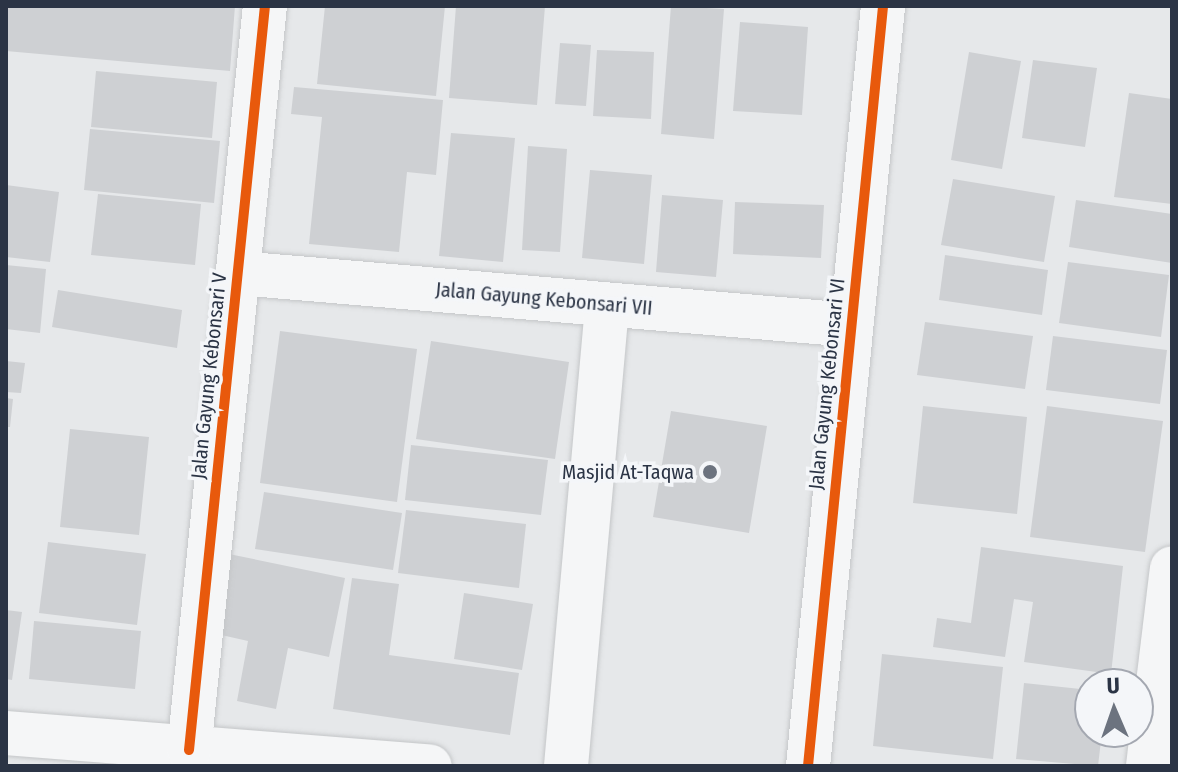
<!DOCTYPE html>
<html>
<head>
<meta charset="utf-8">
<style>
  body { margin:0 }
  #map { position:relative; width:1178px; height:772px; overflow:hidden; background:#e6e8ea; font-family:"Fira Sans Condensed",sans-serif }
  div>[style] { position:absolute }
  .building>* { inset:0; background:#ced0d3 }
  .roads { filter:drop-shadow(0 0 2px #c4c6c8) drop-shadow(0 0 2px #c4c6c8) }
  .minor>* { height:44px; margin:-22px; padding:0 22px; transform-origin:22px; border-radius:22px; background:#f5f6f7 }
  .cycleway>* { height:10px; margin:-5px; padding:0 5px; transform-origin:5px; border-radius:5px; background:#e8590c }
  .dots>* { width:22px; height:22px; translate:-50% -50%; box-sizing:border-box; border:4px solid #f4f6f9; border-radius:50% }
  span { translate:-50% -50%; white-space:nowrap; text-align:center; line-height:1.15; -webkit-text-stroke:7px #f4f6f9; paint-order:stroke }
  .street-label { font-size:20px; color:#2b3445 }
  .poi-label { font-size:20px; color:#2b3445 }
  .right { translate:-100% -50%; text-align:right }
  .frame { position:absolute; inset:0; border:8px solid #2b3445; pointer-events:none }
  .north { position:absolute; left:1074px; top:668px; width:80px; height:80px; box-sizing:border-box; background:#f4f6f9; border:2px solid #a4a8b1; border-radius:50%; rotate:358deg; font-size:22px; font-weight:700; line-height:32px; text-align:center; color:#2b3445 }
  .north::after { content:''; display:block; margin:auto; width:28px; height:36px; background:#6c737f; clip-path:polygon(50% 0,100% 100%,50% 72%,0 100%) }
</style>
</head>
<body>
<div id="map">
  <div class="building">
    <i style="clip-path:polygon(6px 6px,235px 6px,230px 71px,6px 51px)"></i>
    <i style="clip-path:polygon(325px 6px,445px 6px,436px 96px,317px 84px)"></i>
    <i style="clip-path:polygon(456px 6px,545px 6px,537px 105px,449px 98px)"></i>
    <i style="clip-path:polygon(671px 6px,724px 9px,714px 139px,661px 134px)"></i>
    <i style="clip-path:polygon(740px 22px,808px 27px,802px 115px,733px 111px)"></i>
    <i style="clip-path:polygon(560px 43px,591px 45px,586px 106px,555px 104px)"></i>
    <i style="clip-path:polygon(597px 50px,654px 52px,651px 119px,593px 116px)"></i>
    <i style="clip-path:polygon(969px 52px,1021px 61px,1002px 169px,951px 160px)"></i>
    <i style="clip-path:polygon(1033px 60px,1097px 68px,1085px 147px,1022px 138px)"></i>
    <i style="clip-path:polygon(96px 71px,217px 82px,212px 138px,91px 127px)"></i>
    <i style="clip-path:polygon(294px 87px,443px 100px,436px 175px,407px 172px,399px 252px,309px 244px,322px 117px,291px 114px)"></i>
    <i style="clip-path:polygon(1129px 93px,1172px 99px,1172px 204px,1114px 197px)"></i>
    <i style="clip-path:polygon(90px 129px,220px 141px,214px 203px,84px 190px)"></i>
    <i style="clip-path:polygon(451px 133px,515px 138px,503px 262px,439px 256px)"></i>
    <i style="clip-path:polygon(528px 146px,567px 149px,560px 252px,522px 250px)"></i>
    <i style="clip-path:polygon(590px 170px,652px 175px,644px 264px,582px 258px)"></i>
    <i style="clip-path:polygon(953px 179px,1055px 196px,1044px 262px,941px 245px)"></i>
    <i style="clip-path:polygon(6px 185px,59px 192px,50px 262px,6px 257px)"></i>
    <i style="clip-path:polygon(98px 194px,201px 204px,195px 265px,91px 255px)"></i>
    <i style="clip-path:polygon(662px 195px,723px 200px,716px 277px,656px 272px)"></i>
    <i style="clip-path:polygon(1076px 200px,1172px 214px,1172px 263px,1069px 247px)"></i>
    <i style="clip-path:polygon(735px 202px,824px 205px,821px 258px,733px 254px)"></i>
    <i style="clip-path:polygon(945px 255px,1048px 270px,1042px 315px,939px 300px)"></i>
    <i style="clip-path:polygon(1068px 262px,1169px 275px,1161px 337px,1059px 323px)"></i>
    <i style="clip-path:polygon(6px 265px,46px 269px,40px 333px,6px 329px)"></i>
    <i style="clip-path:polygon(58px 290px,182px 310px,177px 348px,52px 327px)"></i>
    <i style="clip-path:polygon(925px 322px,1033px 336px,1025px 389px,917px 375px)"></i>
    <i style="clip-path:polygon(280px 331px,417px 349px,397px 502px,260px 483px)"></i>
    <i style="clip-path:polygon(1053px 336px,1167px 350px,1160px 404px,1046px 390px)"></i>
    <i style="clip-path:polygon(431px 341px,569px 362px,555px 459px,416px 439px)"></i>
    <i style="clip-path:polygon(6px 361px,25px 363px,21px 393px,6px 392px)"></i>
    <i style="clip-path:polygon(6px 398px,13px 399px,10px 427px,6px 427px)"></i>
    <i style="clip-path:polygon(923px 406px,1027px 417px,1017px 514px,913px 503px)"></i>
    <i style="clip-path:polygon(1047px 406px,1163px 421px,1145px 552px,1030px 537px)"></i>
    <i style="clip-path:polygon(671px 411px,767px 426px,749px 533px,653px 517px)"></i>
    <i style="clip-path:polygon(70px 429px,149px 437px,139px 535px,60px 527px)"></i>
    <i style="clip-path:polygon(411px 445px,548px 460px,541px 515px,405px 500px)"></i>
    <i style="clip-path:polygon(264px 492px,402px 513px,393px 570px,255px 549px)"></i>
    <i style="clip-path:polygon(406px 510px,526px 524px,519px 588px,398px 573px)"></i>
    <i style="clip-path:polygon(48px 542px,146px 554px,137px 625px,39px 613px)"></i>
    <i style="clip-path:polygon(981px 547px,1123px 566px,1111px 674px,1024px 662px,1033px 602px,1014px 599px,1005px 657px,933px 647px,937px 618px,971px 623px)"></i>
    <i style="clip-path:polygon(224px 553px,345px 578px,329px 657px,288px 648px,276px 709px,237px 701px,248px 641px,208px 632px)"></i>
    <i style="clip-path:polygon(352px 578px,399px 584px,389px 655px,519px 673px,510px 735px,333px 709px)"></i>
    <i style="clip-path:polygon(464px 593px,533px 604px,522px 670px,454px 659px)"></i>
    <i style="clip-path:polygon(6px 610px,22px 612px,12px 680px,6px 679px)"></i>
    <i style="clip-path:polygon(34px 621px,141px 631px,135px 689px,29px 679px)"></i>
    <i style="clip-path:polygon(882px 654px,1003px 667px,993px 759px,873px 746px)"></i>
    <i style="clip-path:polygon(1024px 683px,1090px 690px,1090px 732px,1102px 732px,1098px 766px,1016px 759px)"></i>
  </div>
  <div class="roads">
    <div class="minor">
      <i style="left:238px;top:273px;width:615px;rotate:4.85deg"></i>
      <i style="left:6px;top:733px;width:425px;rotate:4.5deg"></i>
      <i style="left:189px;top:750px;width:748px;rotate:-84.17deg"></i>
      <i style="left:566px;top:766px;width:463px;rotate:-84.9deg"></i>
      <i style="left:808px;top:766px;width:764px;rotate:-84.36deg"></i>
      <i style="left:1148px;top:766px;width:199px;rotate:-83.1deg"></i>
    </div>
  </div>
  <div class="cycleway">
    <i style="left:189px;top:750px;width:748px;rotate:-84.17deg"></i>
    <i style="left:808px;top:766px;width:764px;rotate:-84.36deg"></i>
  </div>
  <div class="dots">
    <i style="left:710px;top:472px;background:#6c737f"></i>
  </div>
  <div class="street-label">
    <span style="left:544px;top:299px;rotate:5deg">Jalan Gayung Kebonsari VII</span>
    <span style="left:209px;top:376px;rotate:-84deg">Jalan Gayung Kebonsari V</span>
    <span style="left:827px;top:384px;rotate:-84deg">Jalan Gayung Kebonsari VI</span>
  </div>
  <div class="poi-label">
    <span class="right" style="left:694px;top:472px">Masjid At-Taqwa</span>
  </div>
  <div class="frame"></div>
  <div class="north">U</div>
</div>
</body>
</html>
